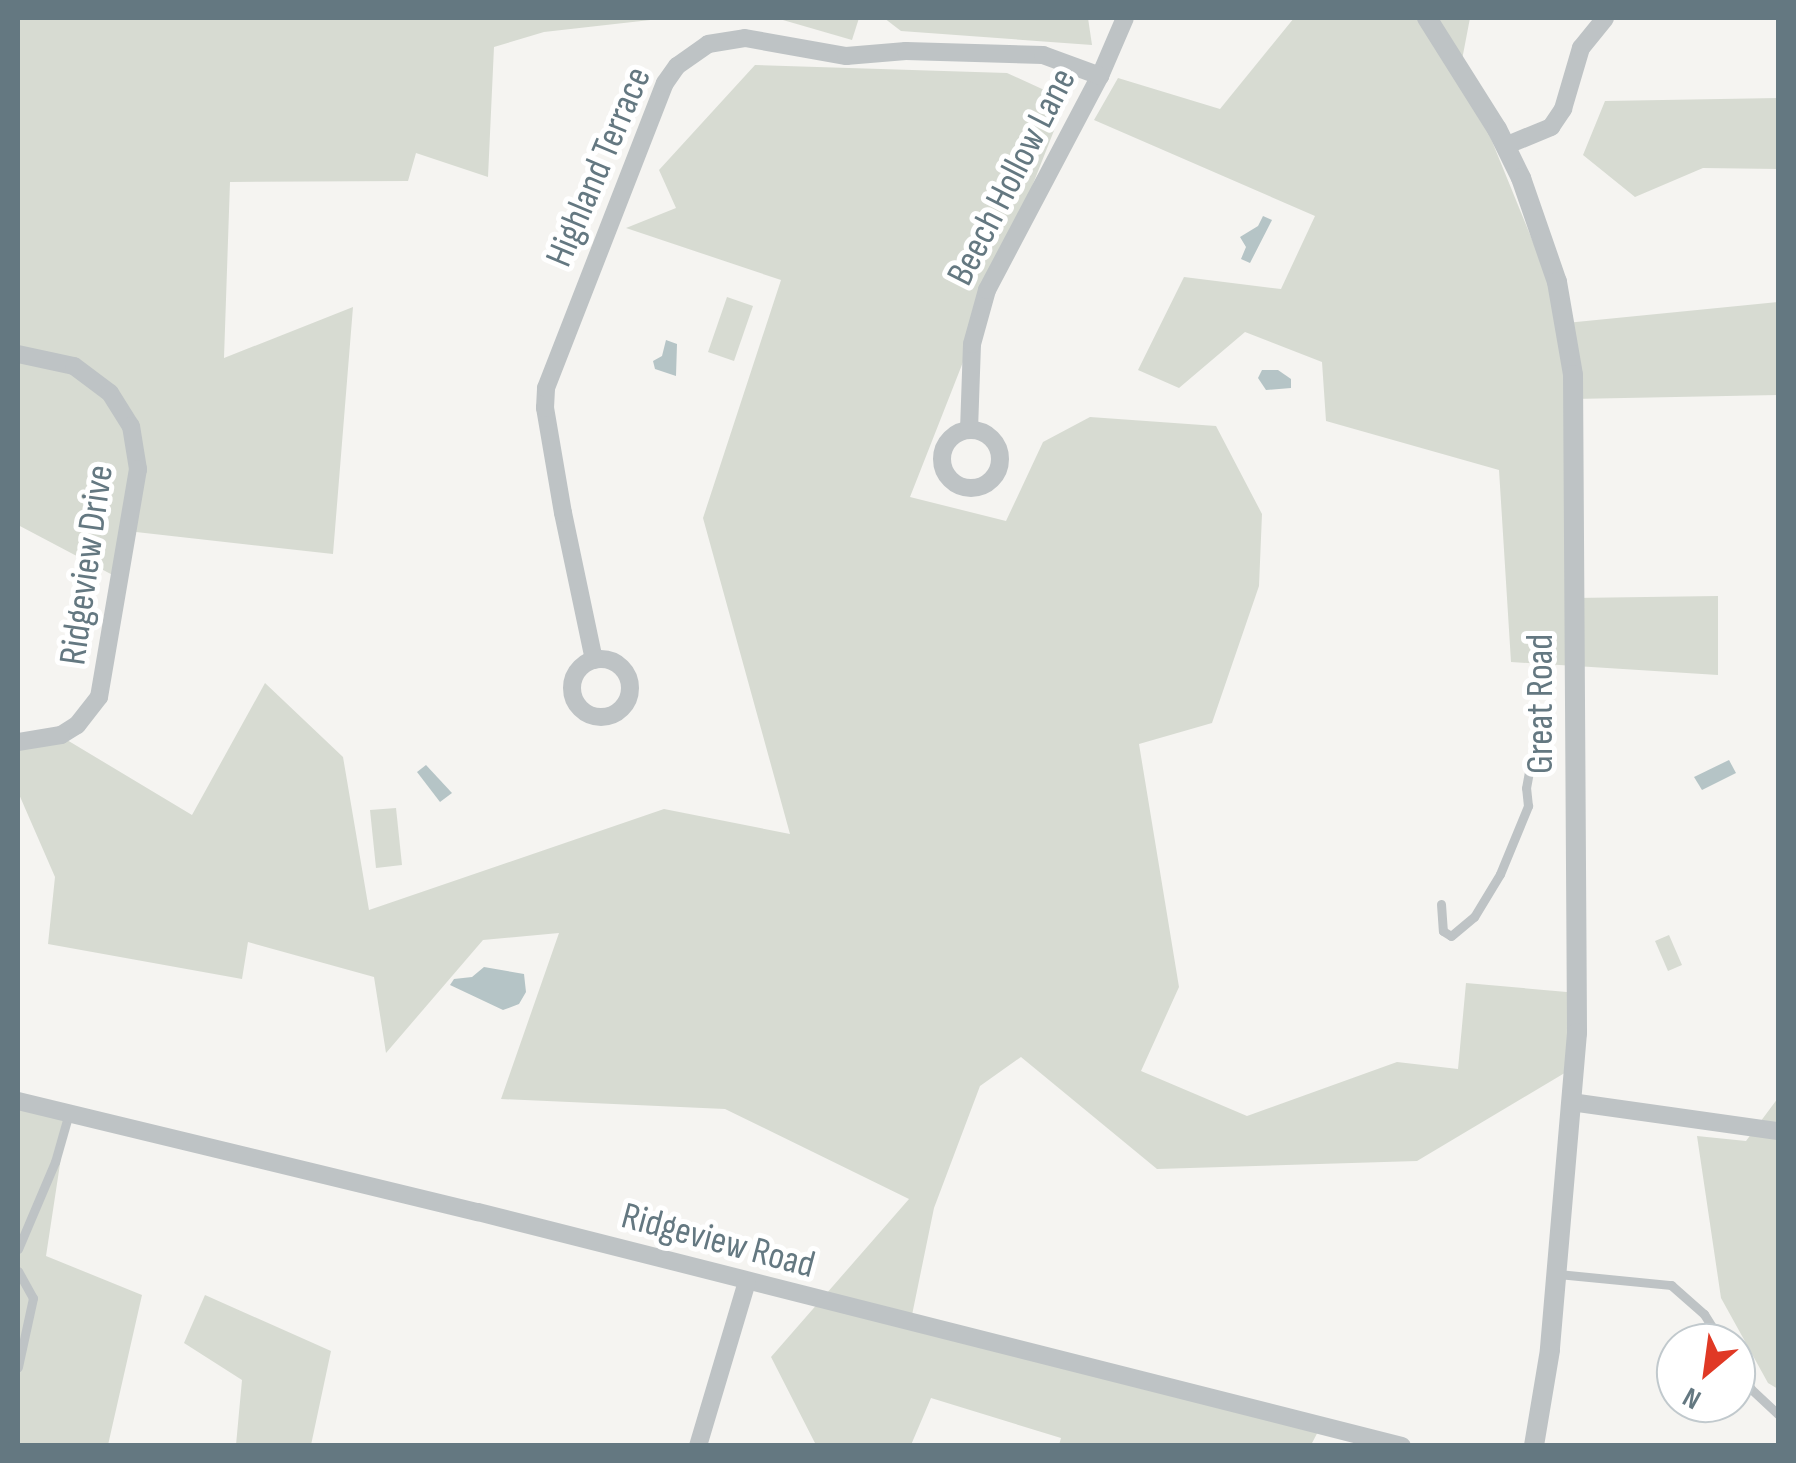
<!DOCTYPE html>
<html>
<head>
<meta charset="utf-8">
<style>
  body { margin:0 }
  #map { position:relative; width:1796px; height:1463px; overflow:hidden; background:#f5f4f1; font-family:"Sofia Sans Condensed",sans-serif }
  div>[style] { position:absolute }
  .green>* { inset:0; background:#d7dbd2 }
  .water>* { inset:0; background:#b5c4c6 }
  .service>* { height:9px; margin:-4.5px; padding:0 4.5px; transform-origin:4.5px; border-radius:4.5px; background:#bec3c5 }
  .minor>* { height:18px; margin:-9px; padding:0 9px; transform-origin:9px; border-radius:9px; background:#bec3c5 }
  .minor>.ring { margin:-9px; padding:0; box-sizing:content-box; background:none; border:18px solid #bec3c5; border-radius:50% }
  .tertiary>* { height:20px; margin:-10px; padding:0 10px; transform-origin:10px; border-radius:10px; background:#bec3c5 }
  span { translate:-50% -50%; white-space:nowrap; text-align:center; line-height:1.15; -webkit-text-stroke:10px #fff; paint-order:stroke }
  .street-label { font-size:38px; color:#647881 }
  .frame { position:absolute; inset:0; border:20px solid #647881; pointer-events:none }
  .north { position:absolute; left:1656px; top:1323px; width:100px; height:100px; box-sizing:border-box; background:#fff; border:2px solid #c1c9cd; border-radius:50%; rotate:209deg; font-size:28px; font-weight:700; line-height:40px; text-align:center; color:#647881 }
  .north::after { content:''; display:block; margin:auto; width:35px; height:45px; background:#e03925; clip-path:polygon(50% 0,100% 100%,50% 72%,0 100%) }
</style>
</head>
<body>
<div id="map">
  <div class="green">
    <i style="clip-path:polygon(18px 18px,668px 18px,544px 32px,494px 47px,488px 177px,416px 153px,408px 181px,230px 182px,224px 358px,353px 307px,333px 554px,136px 532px,124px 581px,18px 525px)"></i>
    <i style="clip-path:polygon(776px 18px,859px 18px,852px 40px)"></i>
    <i style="clip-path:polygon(884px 18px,1088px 18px,1092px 45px,901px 31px)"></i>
    <i style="clip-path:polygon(1294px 18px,1470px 18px,1461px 65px,1566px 323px,1778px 302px,1778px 395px,1573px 399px,1574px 598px,1718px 596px,1718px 675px,1511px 662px,1499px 470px,1326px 421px,1322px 362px,1245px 332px,1179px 388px,1138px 370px,1184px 277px,1281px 289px,1315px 216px,1094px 120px,1118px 78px,1220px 109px)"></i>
    <i style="clip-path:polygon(755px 65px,1007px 73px,1066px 100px,910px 497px,1006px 521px,1043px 442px,1090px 417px,1216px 426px,1262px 514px,1259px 586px,1212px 723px,1139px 744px,1179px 987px,1141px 1071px,1247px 1116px,1397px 1062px,1458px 1069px,1466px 983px,1578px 993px,1568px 1071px,1417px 1161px,1157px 1169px,1021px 1057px,980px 1086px,934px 1208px,912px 1315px,1323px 1422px,1311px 1445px,1059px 1445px,1061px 1438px,931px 1398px,911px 1445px,816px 1445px,771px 1357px,909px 1199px,725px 1109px,501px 1099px,559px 933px,483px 940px,386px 1053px,374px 977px,248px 942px,242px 979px,48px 944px,55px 877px,18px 792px,18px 738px,52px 731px,192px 815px,265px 683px,343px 757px,369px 910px,664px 809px,790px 834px,703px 518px,781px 280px,626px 228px,676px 208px,659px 170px)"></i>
    <i style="clip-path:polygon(1778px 98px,1778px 169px,1703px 168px,1635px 197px,1583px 155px,1605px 101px)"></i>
    <i style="clip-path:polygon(727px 297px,753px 306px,734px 361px,708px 352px)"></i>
    <i style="clip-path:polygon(396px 808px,402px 865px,376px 868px,370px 810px)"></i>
    <i style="clip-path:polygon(1669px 935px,1682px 965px,1668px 971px,1655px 941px)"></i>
    <i style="clip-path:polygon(1778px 1098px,1776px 1229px,1778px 1389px,1768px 1383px,1721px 1298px,1697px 1136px,1746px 1141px)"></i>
    <i style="clip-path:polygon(18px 1104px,67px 1118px,46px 1256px,142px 1295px,108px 1445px,18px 1445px)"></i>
    <i style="clip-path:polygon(205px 1295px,331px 1351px,311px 1445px,236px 1445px,242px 1380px,184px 1343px)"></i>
  </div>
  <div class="water">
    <i style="clip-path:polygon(1263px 216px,1272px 220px,1250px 263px,1241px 259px,1246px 247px,1240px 237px,1258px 226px)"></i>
    <i style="clip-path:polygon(666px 340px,677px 344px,676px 376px,655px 369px,653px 361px,662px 356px)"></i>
    <i style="clip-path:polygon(1262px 370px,1278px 370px,1291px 379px,1291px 388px,1266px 390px,1258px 378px)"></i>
    <i style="clip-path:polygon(1729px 760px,1736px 773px,1702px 790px,1694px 777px)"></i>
    <i style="clip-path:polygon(426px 765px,452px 793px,440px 802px,417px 772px)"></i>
    <i style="clip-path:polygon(484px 967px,524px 974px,526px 992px,519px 1004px,503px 1010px,450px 985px,454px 979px,472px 977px)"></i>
  </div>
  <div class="service">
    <i style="left:1441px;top:904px;width:27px;rotate:86deg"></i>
    <i style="left:1443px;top:931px;width:9px;rotate:32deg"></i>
    <i style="left:1451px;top:936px;width:30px;rotate:-40deg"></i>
    <i style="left:1474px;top:917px;width:50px;rotate:-58.8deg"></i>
    <i style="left:1500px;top:874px;width:74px;rotate:-67.6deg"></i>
    <i style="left:1528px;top:806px;width:18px;rotate:-96deg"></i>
    <i style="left:1526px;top:788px;width:77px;rotate:-79.6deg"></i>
    <i style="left:18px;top:1249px;width:95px;rotate:-67deg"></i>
    <i style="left:55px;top:1162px;width:51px;rotate:-74.1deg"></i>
    <i style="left:18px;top:1271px;width:31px;rotate:61deg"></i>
    <i style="left:33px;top:1298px;width:71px;rotate:102.3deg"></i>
    <i style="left:1558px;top:1274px;width:114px;rotate:5.6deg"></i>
    <i style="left:1671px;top:1285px;width:44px;rotate:41.3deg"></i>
    <i style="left:1704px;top:1314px;width:34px;rotate:58deg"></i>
    <i style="left:1736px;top:1365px;width:28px;rotate:58deg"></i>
    <i style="left:1751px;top:1389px;width:37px;rotate:43deg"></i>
  </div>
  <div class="minor">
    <i style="left:1505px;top:146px;width:50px;rotate:-22.4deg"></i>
    <i style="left:1551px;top:127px;width:22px;rotate:-56deg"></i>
    <i style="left:1563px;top:109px;width:64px;rotate:-73.6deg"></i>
    <i style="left:1581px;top:48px;width:38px;rotate:-51deg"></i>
    <i style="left:18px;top:354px;width:57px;rotate:12.1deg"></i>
    <i style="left:74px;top:366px;width:45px;rotate:36.9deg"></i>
    <i style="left:110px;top:393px;width:39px;rotate:58deg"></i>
    <i style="left:131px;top:426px;width:44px;rotate:80.8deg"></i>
    <i style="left:138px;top:469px;width:231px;rotate:99.7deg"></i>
    <i style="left:99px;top:697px;width:36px;rotate:128deg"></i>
    <i style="left:77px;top:725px;width:19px;rotate:148deg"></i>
    <i style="left:61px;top:735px;width:44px;rotate:170.8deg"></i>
    <i class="ring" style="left:942px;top:430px;width:40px;height:40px"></i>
    <i style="left:969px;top:430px;width:86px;rotate:-88deg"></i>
    <i style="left:972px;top:344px;width:56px;rotate:-74.5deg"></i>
    <i style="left:987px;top:290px;width:242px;rotate:-62.2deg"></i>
    <i style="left:1100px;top:76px;width:63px;rotate:-66.7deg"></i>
    <i class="ring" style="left:572px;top:659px;width:40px;height:40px"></i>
    <i style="left:594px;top:660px;width:150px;rotate:-101.9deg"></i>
    <i style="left:563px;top:513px;width:107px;rotate:-99.7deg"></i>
    <i style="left:545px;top:408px;width:20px;rotate:-87deg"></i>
    <i style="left:546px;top:388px;width:327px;rotate:-68.7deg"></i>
    <i style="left:665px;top:83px;width:21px;rotate:-55deg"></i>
    <i style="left:677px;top:66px;width:38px;rotate:-35deg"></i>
    <i style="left:708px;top:44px;width:37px;rotate:-9deg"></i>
    <i style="left:745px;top:38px;width:103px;rotate:10.1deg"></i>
    <i style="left:846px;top:56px;width:60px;rotate:-4.8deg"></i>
    <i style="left:906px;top:51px;width:137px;rotate:1.7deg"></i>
    <i style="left:1043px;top:55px;width:61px;rotate:20.2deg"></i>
    <i style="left:18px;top:1101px;width:473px;rotate:13.6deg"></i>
    <i style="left:478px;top:1212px;width:953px;rotate:14.21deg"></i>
    <i style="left:1571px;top:1102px;width:209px;rotate:8deg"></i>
    <i style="left:698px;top:1446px;width:171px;rotate:-73.4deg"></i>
  </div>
  <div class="tertiary">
    <i style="left:1427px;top:18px;width:131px;rotate:57.8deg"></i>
    <i style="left:1497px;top:129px;width:55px;rotate:63.9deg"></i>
    <i style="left:1521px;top:178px;width:110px;rotate:70.9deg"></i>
    <i style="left:1557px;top:282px;width:94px;rotate:80.2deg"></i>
    <i style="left:1573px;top:375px;width:658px;rotate:89.65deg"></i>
    <i style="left:1577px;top:1033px;width:318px;rotate:94.9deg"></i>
    <i style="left:1550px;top:1350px;width:97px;rotate:99.5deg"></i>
  </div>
  <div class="street-label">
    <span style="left:599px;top:167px;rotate:-67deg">Highland Terrace</span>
    <span style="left:1012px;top:177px;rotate:-63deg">Beech Hollow Lane</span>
    <span style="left:87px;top:565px;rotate:-82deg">Ridgeview Drive</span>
    <span style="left:1541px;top:704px;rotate:-90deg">Great Road</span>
    <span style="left:718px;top:1241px;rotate:15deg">Ridgeview Road</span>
  </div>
  <div class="frame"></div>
  <div class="north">N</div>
</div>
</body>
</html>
